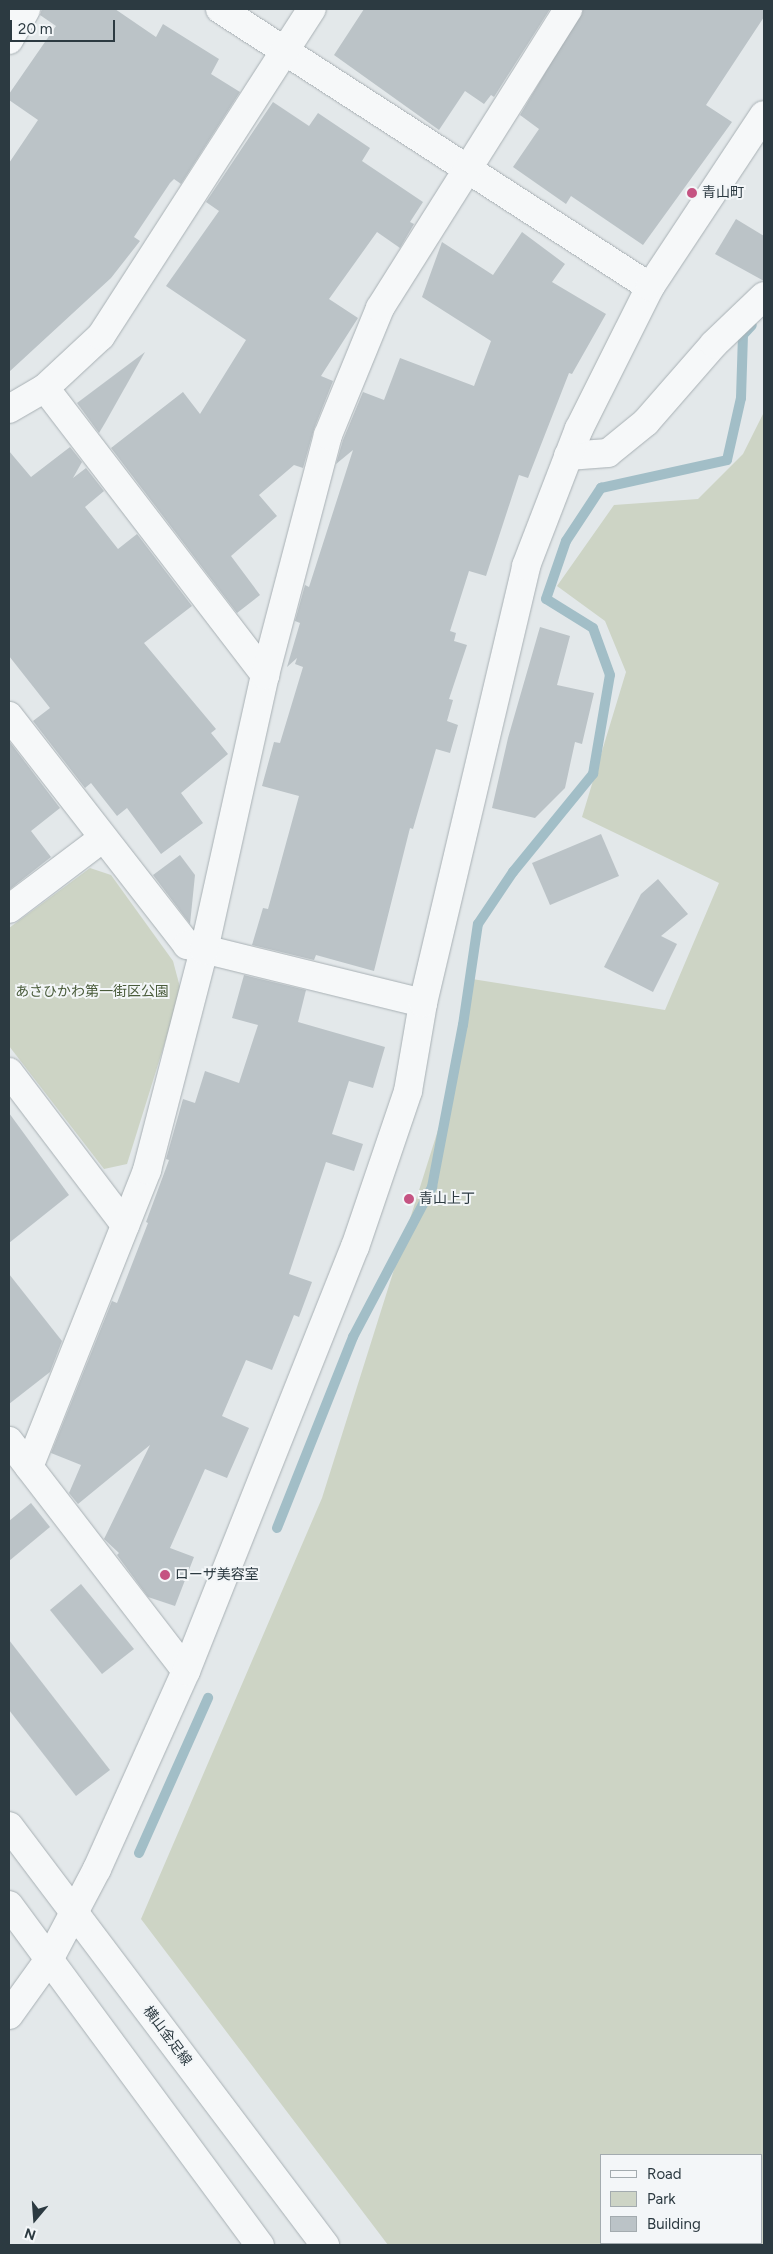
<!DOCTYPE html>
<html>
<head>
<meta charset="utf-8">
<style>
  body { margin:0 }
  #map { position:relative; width:773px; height:2254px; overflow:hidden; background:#e3e8ea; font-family:Figtree,"Noto Sans JP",sans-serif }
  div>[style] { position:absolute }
  .green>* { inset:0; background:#cdd4c5 }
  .stream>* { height:10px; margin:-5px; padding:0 5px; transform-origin:5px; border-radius:5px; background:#a2bec7 }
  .building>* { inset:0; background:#bbc3c7 }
  .roads { filter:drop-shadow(0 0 1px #a8b0b4) drop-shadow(0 0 1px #a8b0b4) }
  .minor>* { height:28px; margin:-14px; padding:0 14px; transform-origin:14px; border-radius:14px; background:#f6f8f9 }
  .dots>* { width:14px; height:14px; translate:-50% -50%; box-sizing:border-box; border:2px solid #f3f6f8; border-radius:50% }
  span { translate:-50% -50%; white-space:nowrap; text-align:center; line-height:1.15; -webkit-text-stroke:4px #f3f6f8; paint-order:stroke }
  .poi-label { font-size:14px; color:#2c3a41 }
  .left { translate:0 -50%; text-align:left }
  .park-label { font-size:14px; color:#4a5c3b }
  .street-label { font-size:14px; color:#2c3a41 }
  .frame { position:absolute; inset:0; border:10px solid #2c3a41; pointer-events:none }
  .legend { position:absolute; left:600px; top:2154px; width:162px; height:90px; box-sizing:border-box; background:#f3f6f8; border:1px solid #a3abaf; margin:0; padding:6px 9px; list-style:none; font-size:15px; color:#2c3a41 }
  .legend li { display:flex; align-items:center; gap:10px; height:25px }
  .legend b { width:25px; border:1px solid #a3abaf }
  .north { position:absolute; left:10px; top:2194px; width:50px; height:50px; -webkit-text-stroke:4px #f3f6f8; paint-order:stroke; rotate:198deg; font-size:14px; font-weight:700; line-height:20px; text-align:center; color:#2c3a41 }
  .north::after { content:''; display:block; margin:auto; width:18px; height:22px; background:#2c3a41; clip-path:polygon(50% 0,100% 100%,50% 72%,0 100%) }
  .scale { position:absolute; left:10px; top:20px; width:105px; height:22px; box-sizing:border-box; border:2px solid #2c3a41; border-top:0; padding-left:6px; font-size:15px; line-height:18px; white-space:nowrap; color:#2c3a41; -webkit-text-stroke:4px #f3f6f8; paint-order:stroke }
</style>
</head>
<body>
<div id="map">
  <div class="green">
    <i style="clip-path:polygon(evenodd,764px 412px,764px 2245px,388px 2245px,141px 1919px,322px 1498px,444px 1111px,472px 979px,665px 1010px,719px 883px,582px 817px,626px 672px,605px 621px,557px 586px,614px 505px,698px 499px,743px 454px,764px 412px,602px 2155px,762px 2155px,762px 2243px,602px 2243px,602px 2155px)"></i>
    <i style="clip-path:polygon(90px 868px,111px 875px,173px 961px,181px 991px,127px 1164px,104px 1169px,9px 1046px,9px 928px)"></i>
  </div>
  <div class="stream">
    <i style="left:277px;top:1528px;width:206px;rotate:-68.3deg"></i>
    <i style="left:353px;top:1337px;width:170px;rotate:-62.2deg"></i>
    <i style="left:432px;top:1187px;width:165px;rotate:-79.2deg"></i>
    <i style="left:463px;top:1025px;width:102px;rotate:-81.6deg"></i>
    <i style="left:478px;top:924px;width:63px;rotate:-56.1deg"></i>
    <i style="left:513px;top:872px;width:127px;rotate:-50.8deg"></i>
    <i style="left:593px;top:774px;width:100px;rotate:-80.3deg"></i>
    <i style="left:610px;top:675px;width:50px;rotate:-109.9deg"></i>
    <i style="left:593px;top:628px;width:55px;rotate:-148.3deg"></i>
    <i style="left:546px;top:599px;width:61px;rotate:-71deg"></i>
    <i style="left:566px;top:541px;width:64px;rotate:-56.6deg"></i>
    <i style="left:601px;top:488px;width:129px;rotate:-12.5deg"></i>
    <i style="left:727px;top:460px;width:64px;rotate:-77.3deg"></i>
    <i style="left:741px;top:398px;width:63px;rotate:-88.2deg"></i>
    <i style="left:743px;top:335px;width:13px;rotate:-48deg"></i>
    <i style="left:139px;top:1853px;width:170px;rotate:-66deg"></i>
  </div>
  <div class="building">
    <i style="clip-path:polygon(42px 9px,115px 9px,156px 37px,163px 24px,219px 59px,211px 74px,240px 92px,181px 184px,174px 179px,170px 183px,134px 237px,140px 241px,111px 278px,9px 372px,9px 163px,38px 120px,9px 100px,9px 94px,56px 26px,40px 15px)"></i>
    <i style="clip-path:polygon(364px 9px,550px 9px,494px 97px,491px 95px,484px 104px,465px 91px,439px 130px,334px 55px)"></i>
    <i style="clip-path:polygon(583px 9px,764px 9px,764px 17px,706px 105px,732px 122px,643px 245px,571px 196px,566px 204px,513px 167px,539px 129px,520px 115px)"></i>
    <i style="clip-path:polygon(273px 102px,309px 126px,318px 113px,370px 148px,362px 161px,423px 202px,410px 222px,414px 224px,400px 248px,377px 232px,329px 299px,358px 318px,321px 376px,333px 381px,314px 429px,303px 468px,294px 465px,259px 495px,277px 516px,231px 556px,260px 595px,237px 613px,111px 448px,183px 392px,200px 414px,246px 340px,166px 286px,219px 211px,206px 202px)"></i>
    <i style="clip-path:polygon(736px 219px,764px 236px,764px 281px,715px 254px)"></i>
    <i style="clip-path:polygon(522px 232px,565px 264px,552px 282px,606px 314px,572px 374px,569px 373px,528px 478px,519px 475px,486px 576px,469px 571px,450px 631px,456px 633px,454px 641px,467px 645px,449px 699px,453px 700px,447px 721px,458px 725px,450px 753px,436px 749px,413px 829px,410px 828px,374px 971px,316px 955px,314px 960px,252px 945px,263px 908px,268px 909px,299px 796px,262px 786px,274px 742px,280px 743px,303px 667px,295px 664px,297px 658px,287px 667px,300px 623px,295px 621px,305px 585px,309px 587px,353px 450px,336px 464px,343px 440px,363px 392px,384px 400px,400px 358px,474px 386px,491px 341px,422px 297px,442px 242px,493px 275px)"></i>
    <i style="clip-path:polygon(145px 352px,105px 423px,99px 433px,77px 403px)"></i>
    <i style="clip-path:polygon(70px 447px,82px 462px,73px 478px,86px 468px,104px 491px,85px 507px,118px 549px,137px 534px,192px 606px,144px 643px,216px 729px,211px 733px,228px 754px,181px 793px,203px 823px,161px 854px,127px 808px,117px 816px,91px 783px,85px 788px,33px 721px,50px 708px,9px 656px,9px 451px,31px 477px)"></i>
    <i style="clip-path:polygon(540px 627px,570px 636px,557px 685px,594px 693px,582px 744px,575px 742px,565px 788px,535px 818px,492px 808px,508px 738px)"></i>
    <i style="clip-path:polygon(9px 741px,60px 808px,31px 831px,51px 857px,9px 890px)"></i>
    <i style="clip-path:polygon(601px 834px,619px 876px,550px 905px,532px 863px)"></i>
    <i style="clip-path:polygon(180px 855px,195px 875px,190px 924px,153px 875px)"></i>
    <i style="clip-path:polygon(658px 879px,688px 914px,661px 936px,677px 944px,653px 992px,604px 967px,641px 894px)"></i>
    <i style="clip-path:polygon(244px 975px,306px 990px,298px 1022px,385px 1047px,373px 1088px,349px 1081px,332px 1134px,363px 1144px,354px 1171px,326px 1162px,289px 1274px,312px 1282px,299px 1317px,294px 1315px,272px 1370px,246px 1360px,222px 1416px,249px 1428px,227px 1478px,205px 1469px,170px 1548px,194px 1557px,175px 1606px,148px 1597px,117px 1555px,119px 1553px,104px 1539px,150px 1445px,78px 1504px,69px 1493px,81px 1465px,51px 1453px,112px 1301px,117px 1303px,148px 1223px,146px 1222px,169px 1160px,166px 1159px,183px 1099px,195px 1103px,205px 1071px,239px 1083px,258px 1025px,232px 1018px)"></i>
    <i style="clip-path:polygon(9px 1113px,69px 1195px,9px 1243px)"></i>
    <i style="clip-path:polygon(9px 1274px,62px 1341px,50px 1372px,9px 1404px)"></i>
    <i style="clip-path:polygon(31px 1503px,50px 1527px,9px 1561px,9px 1521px)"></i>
    <i style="clip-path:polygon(81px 1584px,134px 1649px,102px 1674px,50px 1610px)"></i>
    <i style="clip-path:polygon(9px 1640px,110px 1770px,76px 1796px,9px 1710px)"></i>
  </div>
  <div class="roads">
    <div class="minor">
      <i style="left:220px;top:9px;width:512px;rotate:32.88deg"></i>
      <i style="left:9px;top:40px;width:35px;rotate:-61deg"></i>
      <i style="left:45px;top:388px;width:362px;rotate:52.5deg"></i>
      <i style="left:9px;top:409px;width:42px;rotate:-30.3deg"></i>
      <i style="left:45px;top:388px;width:76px;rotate:-42.9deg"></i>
      <i style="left:101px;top:336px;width:389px;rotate:-57.2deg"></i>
      <i style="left:568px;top:456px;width:40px;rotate:-4.3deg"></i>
      <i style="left:608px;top:453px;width:49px;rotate:-39.2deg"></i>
      <i style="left:646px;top:422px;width:103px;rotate:-48.9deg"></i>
      <i style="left:714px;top:344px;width:69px;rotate:-43.8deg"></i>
      <i style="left:9px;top:716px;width:290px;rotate:52.1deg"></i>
      <i style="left:187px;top:945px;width:243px;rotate:13.8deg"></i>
      <i style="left:9px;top:909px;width:118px;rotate:-37.1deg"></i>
      <i style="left:9px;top:1072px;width:192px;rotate:52.8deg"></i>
      <i style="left:9px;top:1441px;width:290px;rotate:52.4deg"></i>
      <i style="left:29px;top:1467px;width:320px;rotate:-68.3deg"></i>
      <i style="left:147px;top:1170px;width:227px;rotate:-75.5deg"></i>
      <i style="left:204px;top:950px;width:282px;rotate:-77.5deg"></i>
      <i style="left:265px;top:675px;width:248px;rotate:-75.3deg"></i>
      <i style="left:328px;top:435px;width:137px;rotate:-67.7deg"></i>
      <i style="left:380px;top:308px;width:353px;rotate:-57.8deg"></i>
      <i style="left:9px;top:1826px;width:525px;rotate:52.98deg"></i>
      <i style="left:9px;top:1905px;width:423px;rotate:53.6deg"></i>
      <i style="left:9px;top:2015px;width:70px;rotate:-54.3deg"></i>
      <i style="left:50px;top:1958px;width:101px;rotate:-62.2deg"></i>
      <i style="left:97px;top:1869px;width:217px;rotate:-65.8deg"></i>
      <i style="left:186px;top:1671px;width:456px;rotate:-68.3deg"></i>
      <i style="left:355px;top:1247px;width:165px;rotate:-71.2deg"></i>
      <i style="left:408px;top:1091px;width:89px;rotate:-80.3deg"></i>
      <i style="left:423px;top:1003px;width:449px;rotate:-76.7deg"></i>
      <i style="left:526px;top:566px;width:147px;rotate:-68.9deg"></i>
      <i style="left:579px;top:429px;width:159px;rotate:-63.4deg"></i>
      <i style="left:650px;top:287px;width:206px;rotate:-56.5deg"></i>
    </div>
  </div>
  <div class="dots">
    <i style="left:692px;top:193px;background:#c55382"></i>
    <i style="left:409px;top:1199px;background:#c55382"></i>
    <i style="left:165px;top:1575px;background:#c55382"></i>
  </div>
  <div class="poi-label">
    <span class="left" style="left:702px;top:193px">青山町</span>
    <span class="left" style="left:419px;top:1199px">青山上丁</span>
    <span class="left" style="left:175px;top:1575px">ローザ美容室</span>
  </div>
  <div class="park-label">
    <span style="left:92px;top:992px">あさひかわ第一街区公園</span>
  </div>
  <div class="street-label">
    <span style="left:167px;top:2036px;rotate:53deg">横山金足線</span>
  </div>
  <div class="frame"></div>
  <ul class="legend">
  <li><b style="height:6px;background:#f6f8f9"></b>Road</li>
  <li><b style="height:14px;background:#cdd4c5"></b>Park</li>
  <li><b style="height:14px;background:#bbc3c7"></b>Building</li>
  </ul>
  <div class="north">N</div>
  <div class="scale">20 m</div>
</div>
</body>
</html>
